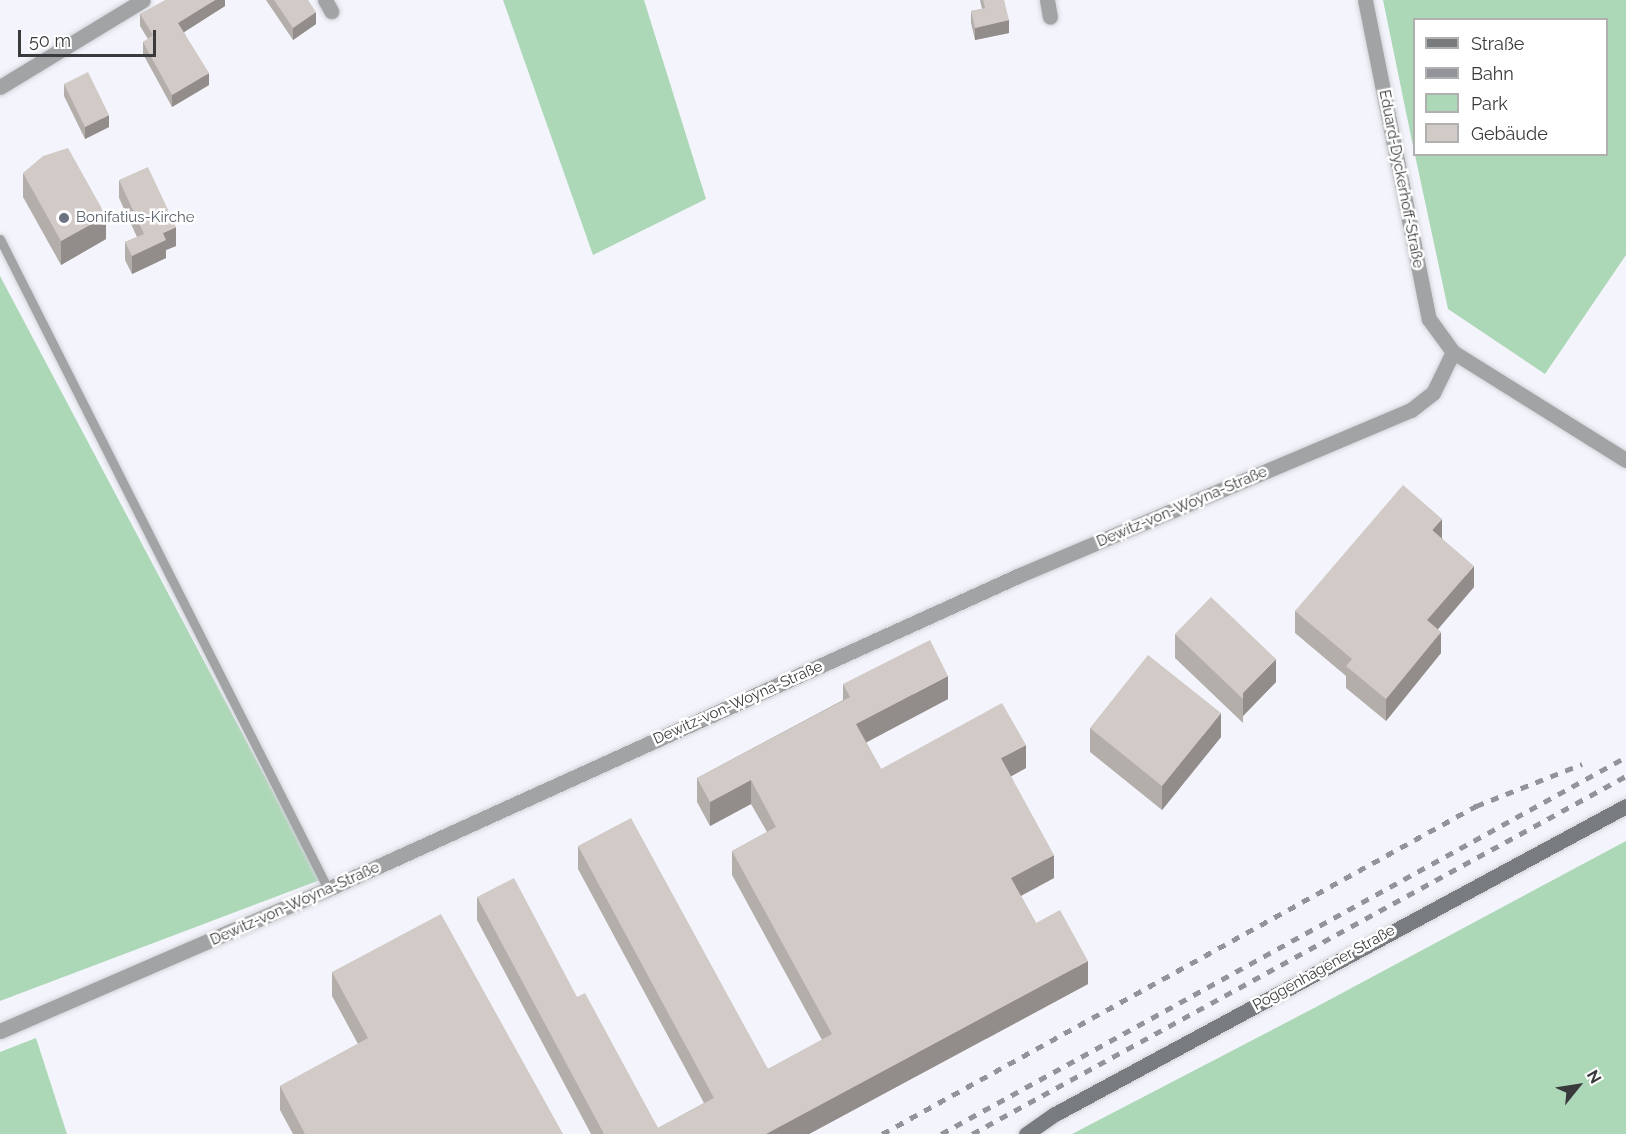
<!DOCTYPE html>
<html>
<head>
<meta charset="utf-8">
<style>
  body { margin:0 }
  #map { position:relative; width:1626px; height:1134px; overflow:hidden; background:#f4f5fc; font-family:Raleway,sans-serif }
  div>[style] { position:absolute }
  .green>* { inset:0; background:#add8b7 }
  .roads { filter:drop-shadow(0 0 2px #d2d3d9) drop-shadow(0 0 2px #d2d3d9) }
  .lane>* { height:9px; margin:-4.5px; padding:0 4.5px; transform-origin:4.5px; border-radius:4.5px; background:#a1a3a5 }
  .street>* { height:15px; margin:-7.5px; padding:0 7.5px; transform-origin:7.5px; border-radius:7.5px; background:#a1a3a5 }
  .secondary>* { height:15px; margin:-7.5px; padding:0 7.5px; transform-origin:7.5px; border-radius:7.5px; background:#787c7f }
  .rail>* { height:4.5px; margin-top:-2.25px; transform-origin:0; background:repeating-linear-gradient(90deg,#939499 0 8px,transparent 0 16px) }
  .wall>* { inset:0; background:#b4aeab }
  .shaded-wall>* { inset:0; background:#928d8b }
  .building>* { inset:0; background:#d1cac7 }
  .dots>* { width:16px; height:16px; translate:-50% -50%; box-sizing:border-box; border:3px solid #fff; border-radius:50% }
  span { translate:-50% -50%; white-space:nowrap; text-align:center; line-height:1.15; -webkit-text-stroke:5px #fff; paint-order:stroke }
  .street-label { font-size:15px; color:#393a3c }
  .worship-label { font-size:15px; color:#5b616d }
  .left { translate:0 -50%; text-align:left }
  .legend { position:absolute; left:1413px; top:18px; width:195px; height:138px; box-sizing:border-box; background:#fff; border:2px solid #b0b0b1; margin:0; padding:8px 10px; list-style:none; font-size:18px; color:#393a3c }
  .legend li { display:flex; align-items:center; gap:12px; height:30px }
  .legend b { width:30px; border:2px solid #b0b0b1 }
  .north { position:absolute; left:1548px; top:1056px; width:60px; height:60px; -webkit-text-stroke:4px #fff; paint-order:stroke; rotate:60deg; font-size:16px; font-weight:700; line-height:24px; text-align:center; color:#393a3c }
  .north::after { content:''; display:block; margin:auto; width:21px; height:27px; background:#393a3c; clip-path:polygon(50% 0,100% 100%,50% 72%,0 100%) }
  .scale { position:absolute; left:18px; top:30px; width:138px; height:27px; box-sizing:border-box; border:3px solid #393a3c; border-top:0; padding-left:8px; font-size:18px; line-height:21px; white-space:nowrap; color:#393a3c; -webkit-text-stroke:4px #fff; paint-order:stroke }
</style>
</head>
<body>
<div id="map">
  <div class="green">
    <i style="clip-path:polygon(503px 0,644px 0,706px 199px,593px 255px)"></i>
    <i style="clip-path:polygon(1383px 0,1626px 0,1626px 255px,1545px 374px,1448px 309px,1415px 155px,1606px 154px,1606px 20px,1414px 20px,1414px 151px)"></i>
    <i style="clip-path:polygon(0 276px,320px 880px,0 1001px)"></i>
    <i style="clip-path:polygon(1626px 841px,1626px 1134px,1072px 1134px,1316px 1007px)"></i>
    <i style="clip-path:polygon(36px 1038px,67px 1134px,0 1134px,0 1052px)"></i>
  </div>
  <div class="roads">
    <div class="lane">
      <i style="left:0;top:239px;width:728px;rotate:63.22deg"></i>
    </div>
    <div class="street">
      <i style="left:325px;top:0;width:13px;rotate:61deg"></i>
      <i style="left:1047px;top:0;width:17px;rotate:80deg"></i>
      <i style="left:1365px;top:0;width:325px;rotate:78.7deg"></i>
      <i style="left:1429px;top:319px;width:41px;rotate:54deg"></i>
      <i style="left:1453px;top:352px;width:204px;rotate:32deg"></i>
      <i style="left:0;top:87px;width:167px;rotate:-31.3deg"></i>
      <i style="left:0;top:1031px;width:357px;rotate:-23.4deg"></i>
      <i style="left:328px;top:889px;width:760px;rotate:-24.41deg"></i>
      <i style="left:1020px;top:575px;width:424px;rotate:-22.9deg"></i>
      <i style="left:1411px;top:410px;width:28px;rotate:-38deg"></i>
      <i style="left:1433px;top:393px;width:46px;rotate:-64deg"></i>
    </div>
    <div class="secondary">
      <i style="left:1026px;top:1134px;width:35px;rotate:-35deg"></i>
      <i style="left:1055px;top:1114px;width:649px;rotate:-28.34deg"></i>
    </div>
  </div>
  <div class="rail">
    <i style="left:882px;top:1134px;width:679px;rotate:-28.91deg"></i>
    <i style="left:1476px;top:806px;width:114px;rotate:-21.6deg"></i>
    <i style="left:941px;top:1134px;width:782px;rotate:-28.83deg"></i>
    <i style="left:972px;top:1134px;width:746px;rotate:-28.7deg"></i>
  </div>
  <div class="wall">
    <i style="clip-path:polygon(225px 0,225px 6px,184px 32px,209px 85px,172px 107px,143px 54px,143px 42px,148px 39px,140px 26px,140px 14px)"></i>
    <i style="clip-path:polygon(266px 0,308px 0,316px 24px,293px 40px)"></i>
    <i style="clip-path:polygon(980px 0,1004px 0,1009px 33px,975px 40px,971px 23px,971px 11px,982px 9px)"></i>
    <i style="clip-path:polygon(64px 84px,109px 127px,85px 139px,64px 96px)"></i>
    <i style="clip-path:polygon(23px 173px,106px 239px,61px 265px,23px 197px)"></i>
    <i style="clip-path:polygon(119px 180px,176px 246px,166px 250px,166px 258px,132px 274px,125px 260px,125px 242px,137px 237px,119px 198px)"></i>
    <i style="clip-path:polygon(1442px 538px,1474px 587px,1438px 629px,1441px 653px,1386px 721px,1346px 688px,1346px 676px,1295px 633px,1295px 611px)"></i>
    <i style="clip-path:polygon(1175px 634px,1276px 682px,1243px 716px,1243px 723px,1175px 658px)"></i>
    <i style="clip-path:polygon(843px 684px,948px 699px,866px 742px,881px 769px,1026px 768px,1011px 776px,1054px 878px,1021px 896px,1036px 923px,1088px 984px,809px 1134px,591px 1134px,477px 920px,477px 897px,577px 997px,658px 1128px,704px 1103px,578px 869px,578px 846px,768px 1069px,822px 1040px,732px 875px,732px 851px,767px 832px,751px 804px,710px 826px,697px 802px,697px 778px,843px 700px)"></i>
    <i style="clip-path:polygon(1090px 728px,1221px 737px,1162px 810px,1090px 752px)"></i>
    <i style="clip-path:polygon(332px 972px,563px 1134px,293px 1134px,280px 1110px,280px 1086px,358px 1044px,332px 996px)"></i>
  </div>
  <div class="shaded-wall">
    <i style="clip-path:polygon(215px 0,225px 0,225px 6px,178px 36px,178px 23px)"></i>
    <i style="clip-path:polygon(316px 12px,316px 24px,293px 40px,293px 28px)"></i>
    <i style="clip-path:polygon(1009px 20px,1009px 33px,975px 40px,975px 28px)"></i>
    <i style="clip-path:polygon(209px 73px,209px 85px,172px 107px,172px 95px)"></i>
    <i style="clip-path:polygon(109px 115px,109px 127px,85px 139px,85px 127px)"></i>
    <i style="clip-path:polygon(106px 216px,106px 239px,61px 265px,61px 241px)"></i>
    <i style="clip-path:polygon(176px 227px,176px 246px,166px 250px,166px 258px,132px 274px,132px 256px,163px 233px)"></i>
    <i style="clip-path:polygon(1442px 519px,1442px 540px,1432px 530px)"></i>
    <i style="clip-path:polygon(1474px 566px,1474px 587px,1427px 642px,1427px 620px)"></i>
    <i style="clip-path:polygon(1441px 632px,1441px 653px,1386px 721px,1386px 699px)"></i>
    <i style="clip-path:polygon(1276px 659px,1276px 682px,1243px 716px,1243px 693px)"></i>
    <i style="clip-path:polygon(948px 676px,948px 699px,856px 748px,856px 724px)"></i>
    <i style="clip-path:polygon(1221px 713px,1221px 737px,1162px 810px,1162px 786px)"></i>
    <i style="clip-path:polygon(1026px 745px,1026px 768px,1001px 782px,1001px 758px)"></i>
    <i style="clip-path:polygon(751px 780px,751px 804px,710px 826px,710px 802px)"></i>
    <i style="clip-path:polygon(1054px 855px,1054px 878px,1011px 901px,1011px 878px)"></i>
    <i style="clip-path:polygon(1088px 961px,1088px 984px,809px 1134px,766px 1134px)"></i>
  </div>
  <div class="building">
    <i style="clip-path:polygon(165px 0,215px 0,178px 23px,209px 73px,172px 95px,143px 42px,153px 35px,140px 14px)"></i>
    <i style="clip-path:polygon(274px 0,308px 0,316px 12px,293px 28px)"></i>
    <i style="clip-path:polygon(983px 0,1004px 0,1009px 20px,975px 28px,971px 11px,985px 8px)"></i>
    <i style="clip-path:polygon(88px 72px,109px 115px,85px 127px,64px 84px)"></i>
    <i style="clip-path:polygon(68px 148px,106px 216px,61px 241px,23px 173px,43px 156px)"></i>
    <i style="clip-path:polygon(148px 167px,176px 227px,163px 233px,166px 240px,132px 256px,125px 242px,144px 234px,119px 180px)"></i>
    <i style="clip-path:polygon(1403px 485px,1442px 519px,1432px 530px,1474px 566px,1427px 620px,1441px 632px,1386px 699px,1346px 666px,1352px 659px,1295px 611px)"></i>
    <i style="clip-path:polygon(1211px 597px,1276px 659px,1243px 693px,1243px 699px,1175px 634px)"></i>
    <i style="clip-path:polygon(930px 640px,948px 676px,856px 724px,881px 769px,1002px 703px,1026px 745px,1001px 758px,1054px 855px,1011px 878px,1036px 923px,1060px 910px,1088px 961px,766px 1134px,604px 1134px,477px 897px,514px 878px,577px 997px,585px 993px,658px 1128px,714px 1098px,578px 846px,631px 818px,768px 1069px,832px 1034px,732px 851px,776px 827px,751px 780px,710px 802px,697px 778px,850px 697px,843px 684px)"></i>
    <i style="clip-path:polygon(1148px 655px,1221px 713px,1162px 786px,1090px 728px)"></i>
    <i style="clip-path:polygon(441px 914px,563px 1134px,305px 1134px,280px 1086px,368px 1038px,332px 972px)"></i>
  </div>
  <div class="dots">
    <i style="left:64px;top:218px;background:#6b7280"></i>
  </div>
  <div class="street-label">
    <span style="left:1401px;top:179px;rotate:79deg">Eduard-Dyckerhoff-Straße</span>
    <span style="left:1182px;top:507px;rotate:-23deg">Dewitz-von-Woyna-Straße</span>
    <span style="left:738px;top:703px;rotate:-24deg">Dewitz-von-Woyna-Straße</span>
    <span style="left:295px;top:904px;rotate:-24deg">Dewitz-von-Woyna-Straße</span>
    <span style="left:1324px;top:968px;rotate:-29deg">Poggenhagener Straße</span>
  </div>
  <div class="worship-label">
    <span class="left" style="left:76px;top:218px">Bonifatius-Kirche</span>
  </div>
  <ul class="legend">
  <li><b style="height:8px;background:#787c7f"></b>Straße</li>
  <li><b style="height:8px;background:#939499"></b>Bahn</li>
  <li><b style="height:16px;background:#add8b7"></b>Park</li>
  <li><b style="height:16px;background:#d1cac7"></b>Gebäude</li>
  </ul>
  <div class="north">N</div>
  <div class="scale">50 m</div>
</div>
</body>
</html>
